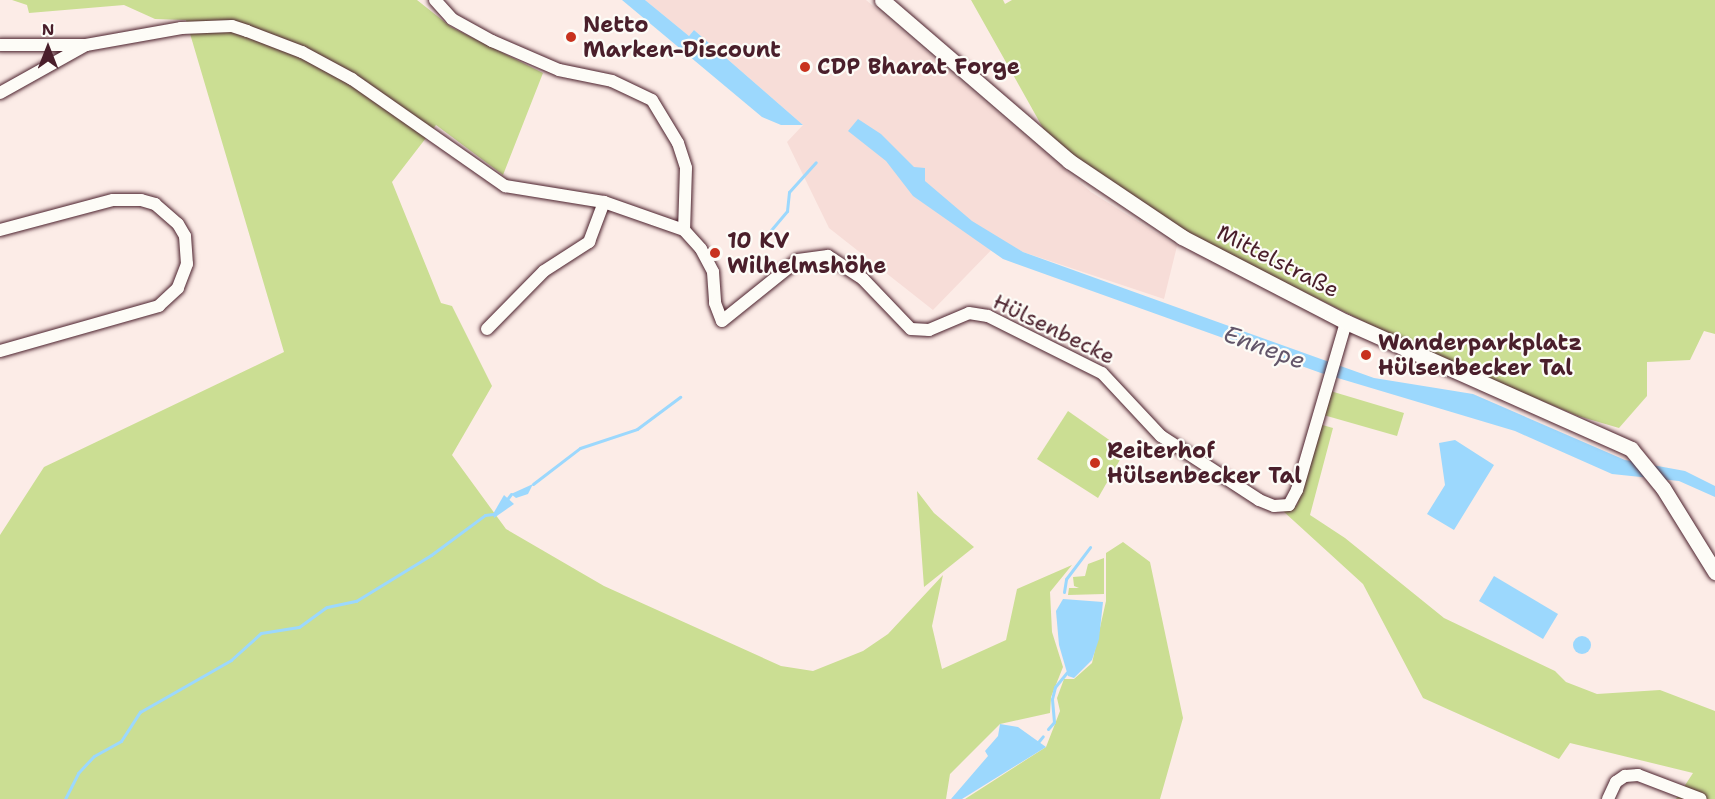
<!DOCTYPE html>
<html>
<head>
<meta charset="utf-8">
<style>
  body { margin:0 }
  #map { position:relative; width:1715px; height:799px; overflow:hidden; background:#fcece7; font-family:"Shantell Sans",sans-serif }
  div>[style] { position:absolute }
  .built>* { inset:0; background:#f7ddd8 }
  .green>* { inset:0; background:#cbde93 }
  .water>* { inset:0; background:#9cd8fd }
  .round { border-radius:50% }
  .stream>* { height:3px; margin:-1.5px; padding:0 1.5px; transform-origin:1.5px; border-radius:1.5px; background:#9cd8fd }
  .roads { filter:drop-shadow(0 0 2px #4a1f2b) drop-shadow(0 0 2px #4a1f2b) }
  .minor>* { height:12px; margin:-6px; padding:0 6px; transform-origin:6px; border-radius:6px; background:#fdfcf7 }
  .tertiary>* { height:15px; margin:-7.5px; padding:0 7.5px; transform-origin:7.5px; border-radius:7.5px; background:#fdfcf7 }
  .dots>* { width:16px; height:16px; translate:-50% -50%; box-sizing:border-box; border:3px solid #fdfcf7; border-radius:50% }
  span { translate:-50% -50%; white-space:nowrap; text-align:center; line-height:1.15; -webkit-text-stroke:4.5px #fdfcf7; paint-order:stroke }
  .poi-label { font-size:22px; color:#4a1f2b; font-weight:700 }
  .left { translate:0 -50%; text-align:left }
  .street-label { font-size:22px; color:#4a1f2b }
  .water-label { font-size:24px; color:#63566a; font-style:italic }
  .north { position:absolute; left:18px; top:18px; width:60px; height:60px; -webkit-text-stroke:4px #fdfcf7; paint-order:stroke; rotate:0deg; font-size:16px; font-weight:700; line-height:24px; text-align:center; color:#4a1f2b }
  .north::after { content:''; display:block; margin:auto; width:21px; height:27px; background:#4a1f2b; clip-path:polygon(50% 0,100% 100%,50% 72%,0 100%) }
</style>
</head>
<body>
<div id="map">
  <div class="built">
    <i style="clip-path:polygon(645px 0,866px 0,1091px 192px,1177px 246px,1164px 299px,1023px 252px,1001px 240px,933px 310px,829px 228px,787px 142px,803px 125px,694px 30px,689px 36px)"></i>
  </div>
  <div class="green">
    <i style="clip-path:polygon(12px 0,417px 0,451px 27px,543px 73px,503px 175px,436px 125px,392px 182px,441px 303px,452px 306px,492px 386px,452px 455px,506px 529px,604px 586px,781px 666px,813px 671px,863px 651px,888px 634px,943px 575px,932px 626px,942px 669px,1006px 640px,1017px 589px,1072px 565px,1050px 592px,1052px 632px,1063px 667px,1051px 697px,1050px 713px,1000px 724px,950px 774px,946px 799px,0 799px,0 535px,44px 467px,284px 352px,186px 20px,155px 19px,124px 5px,29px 13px,27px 5px)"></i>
    <i style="clip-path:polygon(971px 0,1003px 0,1005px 4px,1012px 0,1715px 0,1715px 334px,1704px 331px,1690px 360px,1647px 362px,1647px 396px,1619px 428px,1578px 416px,1421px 350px,1184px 232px,1108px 183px,1048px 137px)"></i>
    <i style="clip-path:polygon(1327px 390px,1404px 413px,1397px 436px,1320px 414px)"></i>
    <i style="clip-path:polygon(1068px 411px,1125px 451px,1098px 498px,1037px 459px)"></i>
    <i style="clip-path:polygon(1319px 424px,1333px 428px,1310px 515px,1345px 538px,1444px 618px,1555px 671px,1566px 682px,1597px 694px,1660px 690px,1715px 711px,1715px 799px,1676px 799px,1693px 773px,1570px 743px,1559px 759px,1423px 698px,1363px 584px,1283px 511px,1297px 505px)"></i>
    <i style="clip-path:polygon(917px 491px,934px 513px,974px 547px,924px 587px)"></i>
    <i style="clip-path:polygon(1123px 542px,1150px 562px,1183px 718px,1160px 799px,965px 799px,1046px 747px,1060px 711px,1057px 698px,1064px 679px,1074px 679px,1092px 663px,1106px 601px,1106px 553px)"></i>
    <i style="clip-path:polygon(1104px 558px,1104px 594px,1068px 595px,1069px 588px,1079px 588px,1074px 586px,1073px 577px,1085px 576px,1088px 564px)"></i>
  </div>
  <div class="water">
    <i style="clip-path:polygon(622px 0,645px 0,689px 36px,694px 30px,803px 125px,781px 125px,762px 117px)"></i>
    <i style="clip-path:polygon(858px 119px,881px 134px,914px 167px,925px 168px,925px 181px,972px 221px,1023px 252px,1374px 378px,1473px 394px,1625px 460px,1685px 471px,1715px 486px,1715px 497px,1679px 481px,1612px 474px,1515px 431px,1321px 373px,1003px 259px,913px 196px,886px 161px,848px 131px)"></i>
    <i style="clip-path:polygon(1455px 440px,1494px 465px,1454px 530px,1427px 514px,1445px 485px,1439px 443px)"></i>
    <i style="clip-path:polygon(533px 484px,528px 494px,516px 498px,511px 494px)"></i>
    <i style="clip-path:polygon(504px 495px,514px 504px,494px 518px,493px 514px)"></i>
    <i style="clip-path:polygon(1494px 576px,1558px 614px,1543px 639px,1479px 601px)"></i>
    <i style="clip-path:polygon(1063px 599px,1103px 602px,1099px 639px,1092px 660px,1074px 678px,1068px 676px,1059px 645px,1056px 611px)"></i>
    <i class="round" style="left:1573px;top:636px;width:18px;height:18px"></i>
    <i style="clip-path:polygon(1000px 724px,1018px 727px,1046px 747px,962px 799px,951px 799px,988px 756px,985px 751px,998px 736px)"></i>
  </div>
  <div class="stream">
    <i style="left:766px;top:236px;width:33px;rotate:-50deg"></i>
    <i style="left:787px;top:211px;width:19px;rotate:-84deg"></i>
    <i style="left:789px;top:192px;width:40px;rotate:-48deg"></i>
    <i style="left:533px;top:484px;width:59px;rotate:-37.5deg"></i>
    <i style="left:580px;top:448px;width:60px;rotate:-18.4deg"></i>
    <i style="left:637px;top:429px;width:54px;rotate:-36.7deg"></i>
    <i style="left:508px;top:498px;width:5px;rotate:-53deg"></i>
    <i style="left:1064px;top:592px;width:13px;rotate:-81deg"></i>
    <i style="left:1066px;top:579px;width:40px;rotate:-53deg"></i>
    <i style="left:1048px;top:729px;width:9px;rotate:-49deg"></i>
    <i style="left:1054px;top:722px;width:23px;rotate:-95deg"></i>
    <i style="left:1052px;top:699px;width:12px;rotate:-76deg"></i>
    <i style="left:1055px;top:687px;width:19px;rotate:-51deg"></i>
    <i style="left:1039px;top:741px;width:6px;rotate:-51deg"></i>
    <i style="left:65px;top:799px;width:29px;rotate:-63deg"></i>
    <i style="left:78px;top:773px;width:23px;rotate:-47deg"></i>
    <i style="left:94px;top:756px;width:31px;rotate:-29deg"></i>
    <i style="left:121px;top:741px;width:35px;rotate:-57deg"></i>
    <i style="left:140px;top:712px;width:105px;rotate:-29.7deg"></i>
    <i style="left:231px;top:660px;width:40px;rotate:-42deg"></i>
    <i style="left:261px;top:633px;width:38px;rotate:-9deg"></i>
    <i style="left:299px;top:627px;width:34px;rotate:-36deg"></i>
    <i style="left:327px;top:607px;width:30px;rotate:-12deg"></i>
    <i style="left:356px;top:601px;width:88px;rotate:-31.5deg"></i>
    <i style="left:431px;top:555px;width:67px;rotate:-36.5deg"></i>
    <i style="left:485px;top:515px;width:8px;rotate:-7deg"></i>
  </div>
  <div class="roads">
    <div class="minor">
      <i style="left:435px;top:0;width:25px;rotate:48deg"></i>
      <i style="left:452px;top:19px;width:46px;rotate:28.8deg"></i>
      <i style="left:492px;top:41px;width:73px;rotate:23.4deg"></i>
      <i style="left:559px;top:70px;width:54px;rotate:11.7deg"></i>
      <i style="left:612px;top:81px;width:44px;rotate:25.4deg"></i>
      <i style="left:652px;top:100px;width:50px;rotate:58.8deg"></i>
      <i style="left:678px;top:143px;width:26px;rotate:72deg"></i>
      <i style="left:686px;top:168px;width:62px;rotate:91.8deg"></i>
      <i style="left:0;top:45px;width:86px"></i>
      <i style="left:0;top:93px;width:98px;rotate:-29.2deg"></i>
      <i style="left:86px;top:45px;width:97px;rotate:-10.1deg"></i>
      <i style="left:181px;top:28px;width:51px;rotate:-2.2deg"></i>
      <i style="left:232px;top:26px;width:16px;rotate:18deg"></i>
      <i style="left:247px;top:31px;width:59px;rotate:20.9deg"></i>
      <i style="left:302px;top:52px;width:57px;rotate:28.4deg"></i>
      <i style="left:352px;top:79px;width:187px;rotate:35deg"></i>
      <i style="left:505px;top:186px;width:100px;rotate:9.2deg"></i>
      <i style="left:604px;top:202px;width:85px;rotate:19.3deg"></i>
      <i style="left:684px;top:230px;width:25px;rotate:48deg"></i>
      <i style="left:701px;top:249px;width:26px;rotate:62deg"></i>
      <i style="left:713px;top:272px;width:31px;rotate:86deg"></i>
      <i style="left:715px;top:303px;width:19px;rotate:69deg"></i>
      <i style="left:722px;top:321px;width:97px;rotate:-38.8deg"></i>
      <i style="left:798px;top:260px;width:30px;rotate:-8deg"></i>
      <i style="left:828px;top:256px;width:42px;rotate:33.3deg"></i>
      <i style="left:863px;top:279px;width:69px;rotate:46.2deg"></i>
      <i style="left:911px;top:329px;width:18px;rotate:3deg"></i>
      <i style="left:929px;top:330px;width:43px;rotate:-23deg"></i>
      <i style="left:969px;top:313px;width:19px;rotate:9deg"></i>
      <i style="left:988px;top:316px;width:127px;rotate:26.6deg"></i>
      <i style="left:1102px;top:373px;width:86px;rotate:46.9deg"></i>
      <i style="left:1161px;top:436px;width:117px;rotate:33.1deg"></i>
      <i style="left:1259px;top:500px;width:16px;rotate:22deg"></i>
      <i style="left:1274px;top:506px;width:15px;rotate:-4deg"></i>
      <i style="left:1289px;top:505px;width:17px;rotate:-62deg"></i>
      <i style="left:1297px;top:490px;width:175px;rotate:-73.7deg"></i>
      <i style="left:0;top:230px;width:117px;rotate:-14.9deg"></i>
      <i style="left:113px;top:200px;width:28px"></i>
      <i style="left:141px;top:200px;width:15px;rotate:16deg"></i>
      <i style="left:155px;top:204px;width:30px;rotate:41deg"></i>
      <i style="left:178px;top:224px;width:14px;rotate:60deg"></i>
      <i style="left:185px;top:236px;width:28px;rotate:86deg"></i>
      <i style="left:187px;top:264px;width:26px;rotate:111deg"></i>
      <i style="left:178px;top:288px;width:26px;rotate:137deg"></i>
      <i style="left:159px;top:306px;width:165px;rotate:164.2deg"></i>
      <i style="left:487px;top:329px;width:81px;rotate:-45.5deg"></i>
      <i style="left:544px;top:271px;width:54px;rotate:-32.8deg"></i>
      <i style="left:589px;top:242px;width:43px;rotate:-69.4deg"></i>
      <i style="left:1608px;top:799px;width:19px;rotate:-65deg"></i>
      <i style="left:1616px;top:782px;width:11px;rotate:-34deg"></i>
      <i style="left:1625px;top:776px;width:13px;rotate:-4deg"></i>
      <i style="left:1638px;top:775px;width:67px;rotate:20.9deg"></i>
    </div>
    <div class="tertiary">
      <i style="left:882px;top:0;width:247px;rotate:40.7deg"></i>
      <i style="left:1069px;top:161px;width:136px;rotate:33.9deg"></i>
      <i style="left:1182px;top:237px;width:185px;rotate:27.4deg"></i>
      <i style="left:1346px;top:322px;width:312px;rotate:24deg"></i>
      <i style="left:1631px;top:449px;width:50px;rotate:50.6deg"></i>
      <i style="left:1663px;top:488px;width:99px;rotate:58.2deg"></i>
    </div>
  </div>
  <div class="dots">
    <i style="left:571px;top:37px;background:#c8321e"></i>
    <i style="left:805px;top:67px;background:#c8321e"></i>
    <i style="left:715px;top:253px;background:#c8321e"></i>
    <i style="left:1366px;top:355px;background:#c8321e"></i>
    <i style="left:1095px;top:463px;background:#c8321e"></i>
  </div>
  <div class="poi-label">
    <span class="left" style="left:583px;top:37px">Netto<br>Marken-Discount</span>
    <span class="left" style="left:817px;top:67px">CDP Bharat Forge</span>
    <span class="left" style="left:727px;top:253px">10 KV<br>Wilhelmshöhe</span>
    <span class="left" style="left:1378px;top:355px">Wanderparkplatz<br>Hülsenbecker Tal</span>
    <span class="left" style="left:1107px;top:463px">Reiterhof<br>Hülsenbecker Tal</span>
  </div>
  <div class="street-label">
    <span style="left:1278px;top:261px;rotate:27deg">Mittelstraße</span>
    <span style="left:1054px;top:329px;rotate:26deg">Hülsenbecke</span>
  </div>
  <div class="water-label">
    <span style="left:1264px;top:348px;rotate:20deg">Ennepe</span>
  </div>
  <div class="north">N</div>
</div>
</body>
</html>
